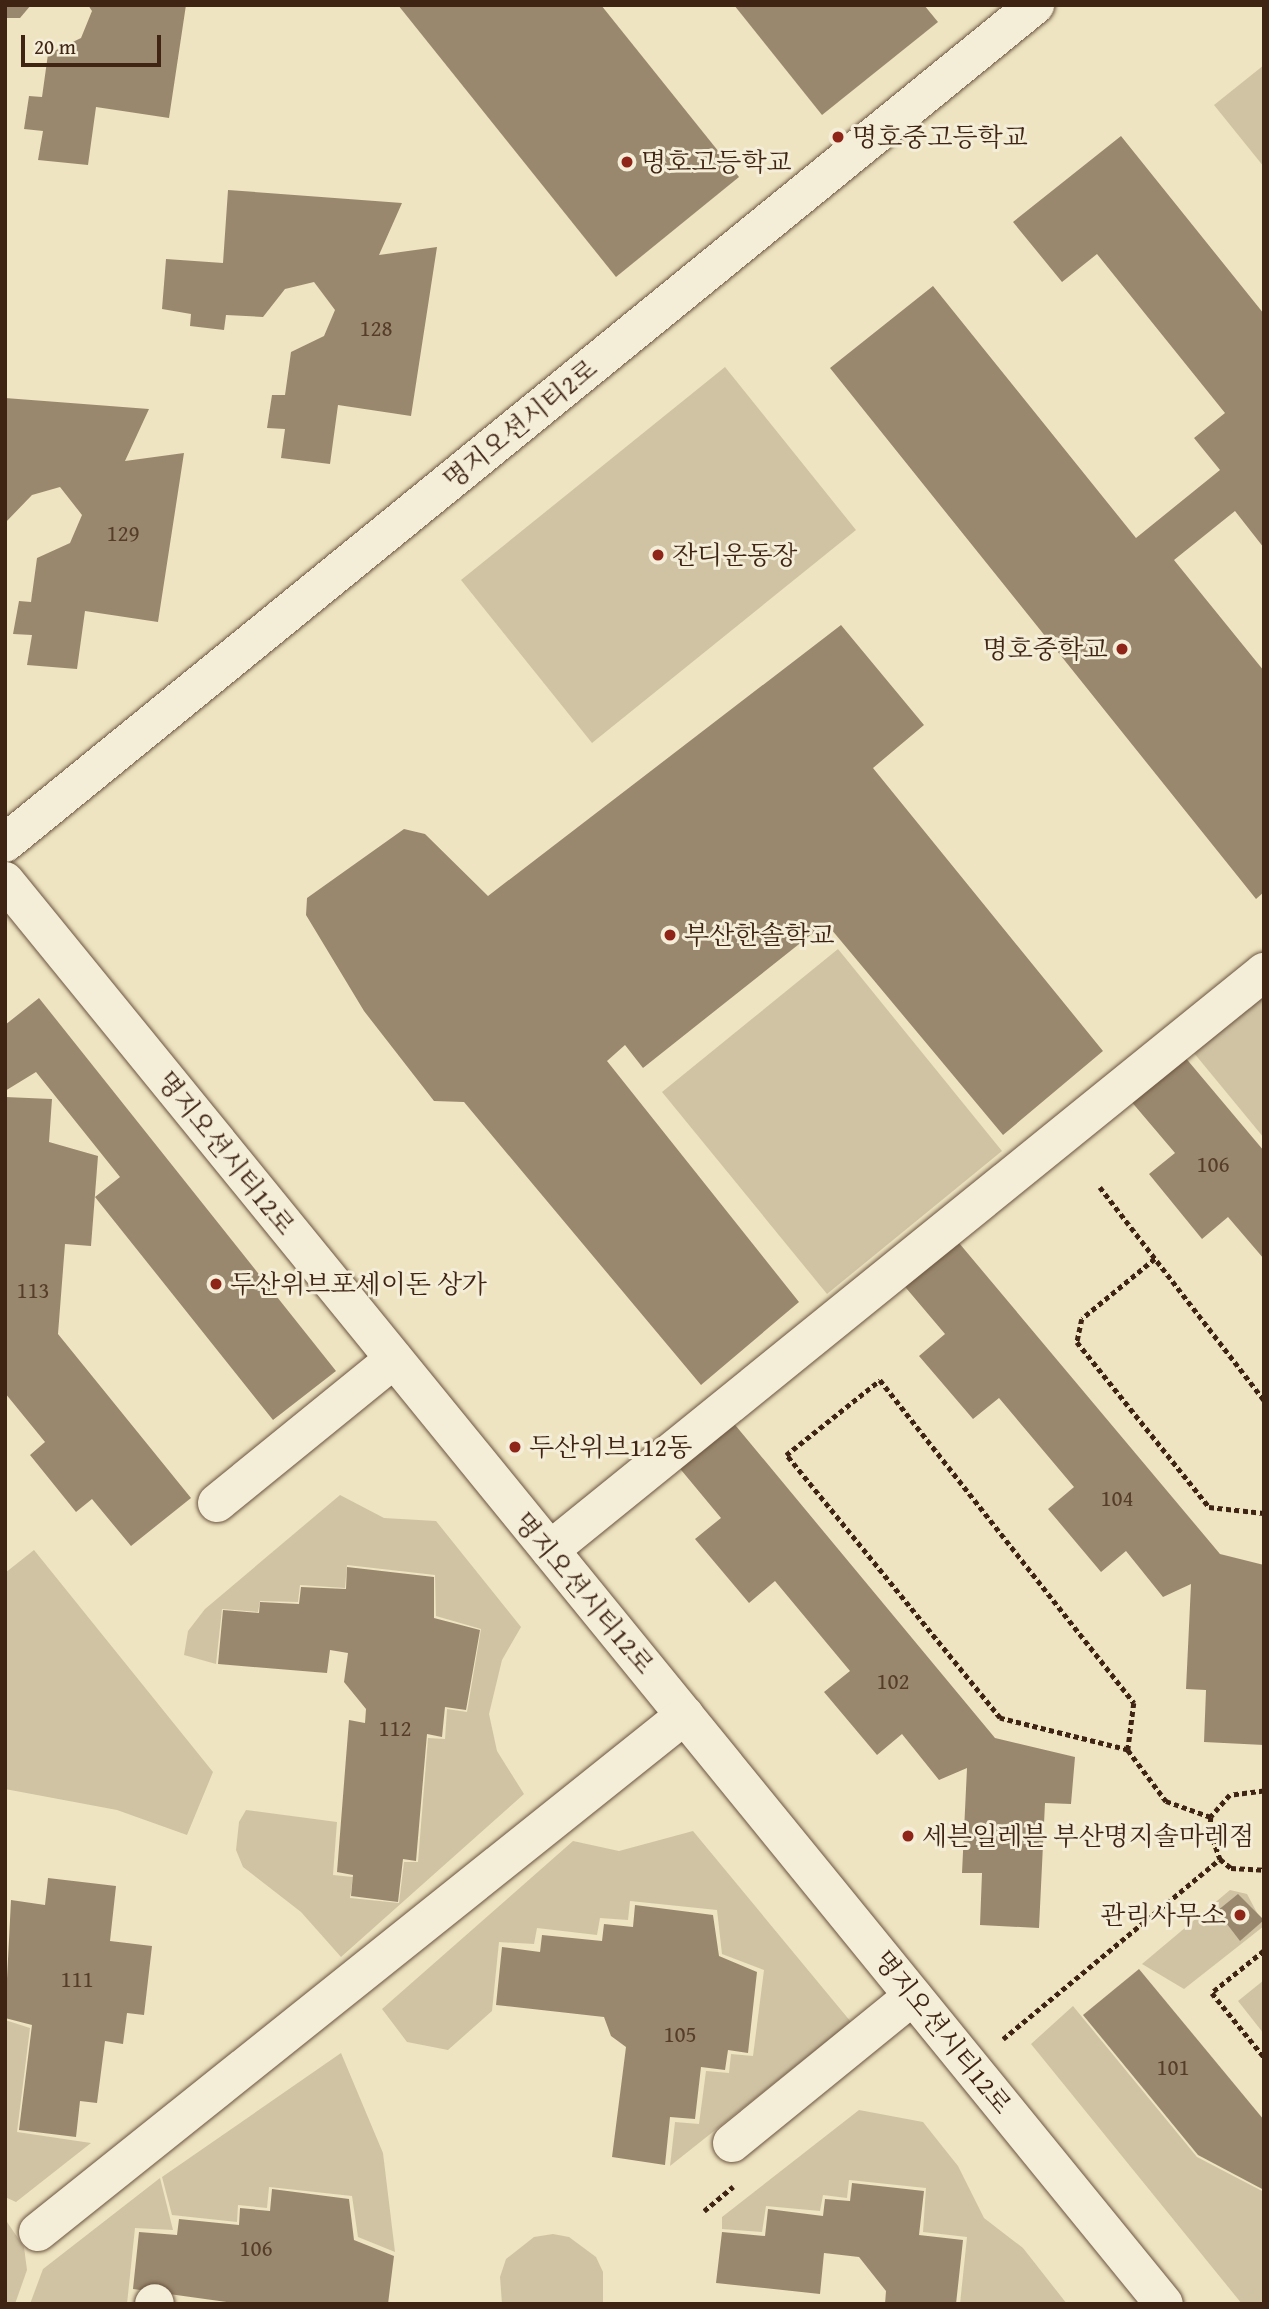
<!DOCTYPE html>
<html>
<head>
<meta charset="utf-8">
<style>
  body { margin:0 }
  #map { position:relative; width:1269px; height:2309px; overflow:hidden; background:#eee4c1; font-family:"Gentium Book Plus","Noto Serif KR",serif }
  div>[style] { position:absolute }
  .green>* { inset:0; background:#d0c3a4 }
  .building>* { inset:0; background:#9a886e }
  .path>* { height:4.5px; margin-top:-2.25px; transform-origin:0; background:repeating-linear-gradient(90deg,#3f2414 0 5px,transparent 0 8.5px) }
  .roads { filter:drop-shadow(0 0 2px #6b543f) drop-shadow(0 0 2px #6b543f) }
  .minor>* { height:38px; margin:-19px; padding:0 19px; transform-origin:19px; border-radius:19px; background:#f4edd7 }
  .dots>* { width:19px; height:19px; translate:-50% -50%; box-sizing:border-box; border:4px solid #f4edd7; border-radius:50% }
  span { translate:-50% -50%; white-space:nowrap; text-align:center; line-height:1.15; -webkit-text-stroke:6px #f4edd7; paint-order:stroke }
  .number-label { font-size:23px; color:#563d2a }
  .number-label span { -webkit-text-stroke-width:0 }
  .poi-label { font-size:26px; color:#3f2414 }
  .left { translate:0 -50%; text-align:left }
  .right { translate:-100% -50%; text-align:right }
  .street-label { font-size:26px; color:#3f2414 }
  .frame { position:absolute; inset:0; border:7px solid #3f2414; pointer-events:none }
  .scale { position:absolute; left:21px; top:35px; width:140px; height:32px; box-sizing:border-box; border:4px solid #3f2414; border-top:0; padding-left:9px; font-size:21px; line-height:24px; white-space:nowrap; color:#3f2414; -webkit-text-stroke:5px #f4edd7; paint-order:stroke }
</style>
</head>
<body>
<div id="map">
  <div class="green">
    <i style="clip-path:polygon(1264px 65px,1264px 167px,1214px 105px)"></i>
    <i style="clip-path:polygon(725px 367px,856px 530px,592px 743px,461px 580px)"></i>
    <i style="clip-path:polygon(838px 949px,1002px 1151px,827px 1294px,662px 1092px)"></i>
    <i style="clip-path:polygon(1264px 994px,1264px 1138px,1189px 1047px)"></i>
    <i style="clip-path:polygon(340px 1495px,384px 1518px,436px 1521px,521px 1627px,502px 1660px,489px 1714px,497px 1751px,524px 1794px,341px 1957px,301px 1912px,243px 1867px,236px 1850px,239px 1822px,246px 1810px,337px 1822px,333px 1875px,353px 1877px,350px 1898px,399px 1903px,404px 1862px,418px 1862px,428px 1738px,445px 1739px,447px 1709px,467px 1712px,481px 1629px,436px 1616px,435px 1575px,347px 1565px,345px 1588px,300px 1585px,298px 1602px,260px 1601px,258px 1612px,222px 1609px,216px 1664px,184px 1655px,188px 1631px,205px 1609px)"></i>
    <i style="clip-path:polygon(34px 1550px,213px 1772px,187px 1835px,117px 1810px,5px 1789px,5px 1573px)"></i>
    <i style="clip-path:polygon(693px 1831px,851px 2022px,670px 2166px,675px 2122px,699px 2124px,706px 2071px,729px 2073px,731px 2054px,753px 2056px,764px 1970px,722px 1954px,717px 1910px,630px 1901px,628px 1920px,600px 1918px,597px 1935px,537px 1928px,534px 1944px,499px 1942px,492px 2011px,448px 2050px,407px 2042px,382px 2009px,573px 1841px,619px 1851px)"></i>
    <i style="clip-path:polygon(1230px 1890px,1247px 1894px,1264px 1926px,1184px 1989px,1142px 1964px)"></i>
    <i style="clip-path:polygon(1264px 1980px,1264px 2034px,1238px 2001px)"></i>
    <i style="clip-path:polygon(1073px 2006px,1197px 2157px,1264px 2192px,1264px 2304px,1242px 2304px,1031px 2044px)"></i>
    <i style="clip-path:polygon(5px 2020px,30px 2028px,17px 2132px,91px 2143px,16px 2202px,5px 2197px)"></i>
    <i style="clip-path:polygon(341px 2053px,383px 2153px,395px 2252px,358px 2237px,352px 2196px,269px 2187px,267px 2208px,238px 2205px,237px 2222px,172px 2215px,162px 2177px)"></i>
    <i style="clip-path:polygon(859px 2110px,923px 2122px,958px 2166px,984px 2218px,1023px 2248px,1067px 2304px,960px 2304px,967px 2237px,923px 2232px,926px 2188px,849px 2180px,847px 2198px,823px 2195px,820px 2211px,766px 2206px,762px 2232px,722px 2229px,722px 2217px)"></i>
    <i style="clip-path:polygon(160px 2178px,173px 2230px,135px 2228px,127px 2304px,30px 2304px,43px 2269px)"></i>
    <i style="clip-path:polygon(5px 2219px,24px 2247px,27px 2270px,15px 2304px,5px 2304px)"></i>
    <i style="clip-path:polygon(553px 2234px,569px 2237px,596px 2257px,603px 2272px,603px 2304px,502px 2304px,500px 2277px,506px 2259px,534px 2237px)"></i>
  </div>
  <div class="building">
    <i style="clip-path:polygon(5px 5px,31px 5px,20px 18px,5px 18px)"></i>
    <i style="clip-path:polygon(88px 5px,186px 5px,169px 118px,96px 107px,88px 165px,38px 160px,43px 131px,24px 129px,29px 96px,42px 97px,48px 54px,81px 38px,92px 11px)"></i>
    <i style="clip-path:polygon(398px 5px,601px 5px,739px 177px,616px 277px)"></i>
    <i style="clip-path:polygon(734px 5px,924px 5px,938px 22px,822px 115px)"></i>
    <i style="clip-path:polygon(1121px 136px,1264px 314px,1264px 548px,1235px 511px,1174px 560px,1264px 671px,1264px 892px,1256px 899px,830px 368px,933px 286px,1136px 538px,1220px 470px,1194px 438px,1225px 413px,1097px 254px,1062px 282px,1013px 222px)"></i>
    <i style="clip-path:polygon(228px 190px,402px 203px,379px 255px,437px 247px,411px 416px,338px 405px,330px 464px,281px 458px,285px 429px,267px 428px,272px 395px,285px 395px,291px 352px,324px 336px,335px 310px,314px 282px,285px 289px,263px 317px,226px 315px,224px 330px,190px 326px,191px 314px,162px 309px,166px 259px,223px 263px)"></i>
    <i style="clip-path:polygon(5px 398px,149px 409px,125px 461px,184px 453px,158px 622px,85px 611px,77px 669px,27px 665px,32px 635px,13px 634px,19px 601px,31px 602px,37px 558px,70px 543px,82px 515px,60px 487px,32px 495px,5px 523px)"></i>
    <i style="clip-path:polygon(841px 625px,924px 725px,873px 768px,1103px 1051px,1003px 1135px,831px 929px,818px 939px,813px 933px,643px 1068px,625px 1045px,607px 1061px,799px 1302px,701px 1385px,464px 1102px,434px 1101px,364px 1011px,306px 915px,307px 898px,404px 829px,425px 834px,488px 896px)"></i>
    <i style="clip-path:polygon(39px 998px,336px 1371px,273px 1420px,95px 1197px,120px 1177px,36px 1072px,5px 1091px,5px 1025px)"></i>
    <i style="clip-path:polygon(1184px 1056px,1264px 1151px,1264px 1259px,1228px 1217px,1202px 1239px,1149px 1174px,1175px 1153px,1130px 1100px)"></i>
    <i style="clip-path:polygon(5px 1097px,52px 1099px,49px 1142px,98px 1156px,91px 1246px,65px 1244px,58px 1334px,191px 1498px,131px 1546px,92px 1499px,76px 1512px,30px 1455px,45px 1442px,5px 1393px)"></i>
    <i style="clip-path:polygon(954px 1237px,1220px 1554px,1264px 1565px,1264px 1745px,1204px 1742px,1206px 1690px,1186px 1689px,1191px 1584px,1163px 1597px,1126px 1551px,1101px 1572px,1048px 1509px,1074px 1487px,999px 1398px,973px 1419px,919px 1356px,945px 1334px,901px 1282px)"></i>
    <i style="clip-path:polygon(731px 1420px,995px 1738px,1075px 1757px,1071px 1804px,1045px 1803px,1039px 1928px,980px 1925px,982px 1873px,962px 1873px,967px 1768px,939px 1780px,902px 1734px,877px 1755px,824px 1692px,850px 1671px,775px 1581px,749px 1603px,695px 1539px,721px 1518px,677px 1465px)"></i>
    <i style="clip-path:polygon(347px 1567px,434px 1577px,434px 1618px,480px 1630px,466px 1710px,445px 1707px,442px 1737px,427px 1734px,416px 1861px,403px 1859px,398px 1902px,351px 1896px,353px 1875px,337px 1872px,349px 1720px,365px 1723px,366px 1709px,344px 1682px,348px 1653px,330px 1650px,327px 1673px,218px 1664px,223px 1610px,259px 1613px,260px 1602px,299px 1604px,301px 1587px,346px 1589px)"></i>
    <i style="clip-path:polygon(48px 1878px,116px 1886px,110px 1941px,152px 1946px,144px 2015px,127px 2013px,123px 2044px,105px 2041px,97px 2103px,80px 2101px,76px 2137px,19px 2130px,32px 2025px,5px 2018px,11px 1900px,45px 1905px)"></i>
    <i style="clip-path:polygon(1238px 1894px,1264px 1920px,1240px 1941px,1217px 1911px)"></i>
    <i style="clip-path:polygon(635px 1905px,713px 1915px,719px 1956px,757px 1972px,748px 2053px,728px 2050px,725px 2070px,701px 2067px,695px 2119px,670px 2117px,665px 2165px,612px 2157px,626px 2047px,611px 2036px,604px 2017px,496px 2005px,502px 1947px,540px 1952px,542px 1935px,602px 1941px,604px 1924px,633px 1927px)"></i>
    <i style="clip-path:polygon(1139px 1969px,1264px 2120px,1264px 2190px,1198px 2155px,1083px 2015px)"></i>
    <i style="clip-path:polygon(852px 2183px,924px 2191px,919px 2235px,963px 2240px,956px 2304px,885px 2304px,886px 2291px,859px 2257px,824px 2253px,820px 2294px,716px 2283px,722px 2232px,765px 2236px,768px 2209px,823px 2216px,825px 2199px,850px 2201px)"></i>
    <i style="clip-path:polygon(272px 2189px,349px 2199px,354px 2240px,394px 2256px,388px 2304px,241px 2304px,133px 2289px,139px 2232px,177px 2235px,179px 2219px,239px 2225px,240px 2208px,270px 2211px)"></i>
  </div>
  <div class="path">
    <i style="left:1100px;top:1187px;width:269px;rotate:52.4deg"></i>
    <i style="left:1155px;top:1259px;width:94px;rotate:140.6deg"></i>
    <i style="left:1082px;top:1319px;width:24px;rotate:102deg"></i>
    <i style="left:1077px;top:1342px;width:211px;rotate:51.3deg"></i>
    <i style="left:1209px;top:1507px;width:55px;rotate:6.2deg"></i>
    <i style="left:1128px;top:1750px;width:132px;rotate:-166deg"></i>
    <i style="left:1000px;top:1718px;width:339px;rotate:-129.1deg"></i>
    <i style="left:786px;top:1455px;width:120px;rotate:-38.6deg"></i>
    <i style="left:880px;top:1380px;width:411px;rotate:51.8deg"></i>
    <i style="left:1134px;top:1703px;width:47px;rotate:97.3deg"></i>
    <i style="left:1128px;top:1750px;width:64px;rotate:53.3deg"></i>
    <i style="left:1166px;top:1801px;width:48px;rotate:19.6deg"></i>
    <i style="left:1264px;top:1791px;width:34px;rotate:173deg"></i>
    <i style="left:1230px;top:1795px;width:29px;rotate:131deg"></i>
    <i style="left:1211px;top:1817px;width:14px;rotate:94deg"></i>
    <i style="left:1210px;top:1831px;width:30px;rotate:70deg"></i>
    <i style="left:1220px;top:1859px;width:14px;rotate:39deg"></i>
    <i style="left:1231px;top:1868px;width:33px;rotate:3deg"></i>
    <i style="left:1264px;top:1951px;width:67px;rotate:141.1deg"></i>
    <i style="left:1212px;top:1993px;width:82px;rotate:50.9deg"></i>
    <i style="left:1003px;top:2039px;width:282px;rotate:-39.7deg"></i>
    <i style="left:704px;top:2211px;width:38px;rotate:-40deg"></i>
  </div>
  <div class="roads">
    <div class="minor">
      <i style="left:5px;top:843px;width:1328px;rotate:-39.13deg"></i>
      <i style="left:5px;top:881px;width:1835px;rotate:50.84deg"></i>
      <i style="left:217px;top:1503px;width:228px;rotate:-39.1deg"></i>
      <i style="left:550px;top:1550px;width:919px;rotate:-38.99deg"></i>
      <i style="left:732px;top:2143px;width:233px;rotate:-39.1deg"></i>
      <i style="left:38px;top:2232px;width:828px;rotate:-38.63deg"></i>
      <i style="left:154px;top:2304px;width:1px;rotate:-45deg"></i>
    </div>
  </div>
  <div class="dots">
    <i style="left:838px;top:137px;background:#8f2418"></i>
    <i style="left:627px;top:162px;background:#8f2418"></i>
    <i style="left:658px;top:555px;background:#8f2418"></i>
    <i style="left:1122px;top:649px;background:#8f2418"></i>
    <i style="left:670px;top:935px;background:#8f2418"></i>
    <i style="left:216px;top:1284px;background:#8f2418"></i>
    <i style="left:515px;top:1447px;background:#8f2418"></i>
    <i style="left:908px;top:1836px;background:#8f2418"></i>
    <i style="left:1240px;top:1915px;background:#8f2418"></i>
  </div>
  <div class="number-label">
    <span style="left:376px;top:328px">128</span>
    <span style="left:123px;top:533px">129</span>
    <span style="left:1213px;top:1164px">106</span>
    <span style="left:33px;top:1290px">113</span>
    <span style="left:1117px;top:1498px">104</span>
    <span style="left:893px;top:1681px">102</span>
    <span style="left:395px;top:1728px">112</span>
    <span style="left:77px;top:1979px">111</span>
    <span style="left:680px;top:2034px">105</span>
    <span style="left:1173px;top:2067px">101</span>
    <span style="left:256px;top:2248px">106</span>
  </div>
  <div class="poi-label">
    <span class="left" style="left:852px;top:137px">명호중고등학교</span>
    <span class="left" style="left:641px;top:162px">명호고등학교</span>
    <span class="left" style="left:672px;top:555px">잔디운동장</span>
    <span class="right" style="left:1108px;top:649px">명호중학교</span>
    <span class="left" style="left:684px;top:935px">부산한솔학교</span>
    <span class="left" style="left:230px;top:1284px">두산위브포세이돈 상가</span>
    <span class="left" style="left:529px;top:1447px">두산위브112동</span>
    <span class="left" style="left:922px;top:1836px">세븐일레븐 부산명지솔마레점</span>
    <span class="right" style="left:1226px;top:1915px">관리사무소</span>
  </div>
  <div class="street-label">
    <span style="left:520px;top:424px;rotate:-39deg">명지오션시티2로</span>
    <span style="left:226px;top:1153px;rotate:51deg">명지오션시티12로</span>
    <span style="left:584px;top:1593px;rotate:50deg">명지오션시티12로</span>
    <span style="left:943px;top:2032px;rotate:51deg">명지오션시티12로</span>
  </div>
  <div class="frame"></div>
  <div class="scale">20 m</div>
</div>
</body>
</html>
